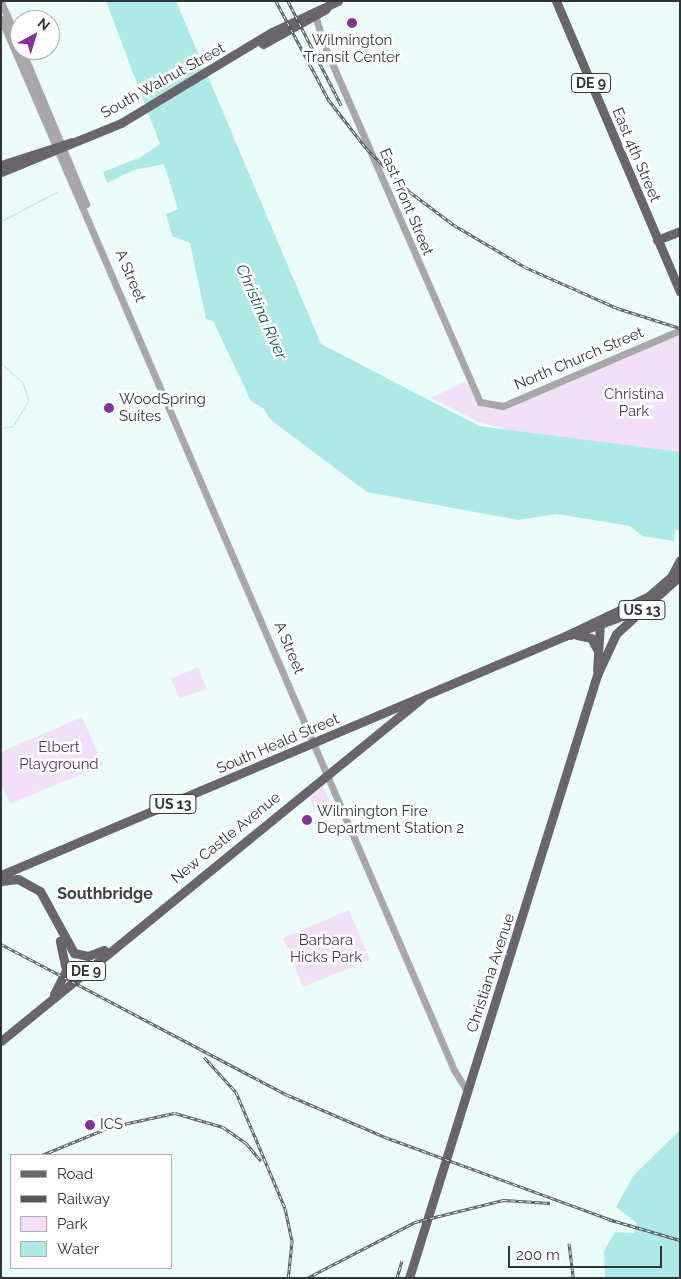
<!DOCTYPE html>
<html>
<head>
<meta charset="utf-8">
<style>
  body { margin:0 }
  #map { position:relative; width:681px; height:1279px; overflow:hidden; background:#ecfcfb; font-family:Raleway,sans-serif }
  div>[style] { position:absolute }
  .green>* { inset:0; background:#f2e0f8 }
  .water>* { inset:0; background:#adeae7 }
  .stream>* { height:1px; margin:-0.5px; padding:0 0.5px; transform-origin:0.5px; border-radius:0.5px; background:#adeae7 }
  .minor>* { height:7px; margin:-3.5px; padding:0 3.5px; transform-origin:3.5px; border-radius:3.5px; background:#aaa7ab }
  .major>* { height:9px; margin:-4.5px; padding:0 4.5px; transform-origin:4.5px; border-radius:4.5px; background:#6a656c }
  .rail>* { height:3px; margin-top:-1.5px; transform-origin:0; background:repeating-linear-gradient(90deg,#fff 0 4px,#525a5a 0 8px); box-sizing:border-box; border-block:1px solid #525a5a }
  .dots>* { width:14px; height:14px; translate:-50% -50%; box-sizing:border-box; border:2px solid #fff; border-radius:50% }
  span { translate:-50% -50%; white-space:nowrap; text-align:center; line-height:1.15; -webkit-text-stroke:5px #fff; paint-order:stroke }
  .shield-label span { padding:1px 4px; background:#fff; border:1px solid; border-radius:4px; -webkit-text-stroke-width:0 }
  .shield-label { font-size:14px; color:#2f3535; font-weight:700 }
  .poi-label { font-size:15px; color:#2f3535 }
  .left { translate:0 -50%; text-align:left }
  .street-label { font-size:15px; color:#2f3535 }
  .park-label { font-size:15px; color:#573263 }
  .water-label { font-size:16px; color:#1e5250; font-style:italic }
  .neighbourhood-label { font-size:16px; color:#384545; font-weight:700 }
  .frame { position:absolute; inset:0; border:2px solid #2f3535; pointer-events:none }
  .legend { position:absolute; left:10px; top:1154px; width:162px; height:115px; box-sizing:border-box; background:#fff; border:1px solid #acaeae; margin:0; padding:6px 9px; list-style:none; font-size:15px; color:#2f3535 }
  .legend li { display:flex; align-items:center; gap:10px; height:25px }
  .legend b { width:25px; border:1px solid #acaeae }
  .north { position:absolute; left:10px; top:10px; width:50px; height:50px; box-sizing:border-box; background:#fff; border:1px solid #acaeae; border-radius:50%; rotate:39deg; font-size:14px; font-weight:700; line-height:20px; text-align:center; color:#2f3535 }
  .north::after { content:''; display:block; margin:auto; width:18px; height:22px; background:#86309e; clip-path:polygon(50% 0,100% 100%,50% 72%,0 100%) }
  .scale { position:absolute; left:508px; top:1246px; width:154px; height:22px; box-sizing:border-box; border:2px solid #2f3535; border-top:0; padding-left:6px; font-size:15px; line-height:18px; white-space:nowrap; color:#2f3535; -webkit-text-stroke:4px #fff; paint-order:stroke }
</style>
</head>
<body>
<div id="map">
  <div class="green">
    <i style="clip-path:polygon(676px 335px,680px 335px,680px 452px,660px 454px,508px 430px,479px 422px,431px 398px,465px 381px,483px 407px,505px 408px)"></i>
    <i style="clip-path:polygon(198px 667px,207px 689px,180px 698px,171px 679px)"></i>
    <i style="clip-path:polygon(82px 717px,103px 765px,10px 804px,1px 784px,1px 752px)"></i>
    <i style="clip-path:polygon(323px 786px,331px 804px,313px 807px,310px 797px)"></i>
    <i style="clip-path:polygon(349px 910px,370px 960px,303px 987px,283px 938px)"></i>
  </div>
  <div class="water">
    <i style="clip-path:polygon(106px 1px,176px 1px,321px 344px,479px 426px,680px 452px,680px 530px,675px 530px,674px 541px,642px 536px,630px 526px,557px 514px,518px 520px,367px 492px,271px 420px,263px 408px,251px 401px,213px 321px,206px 319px,190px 243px,172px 236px,166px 214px,178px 209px,164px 164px,134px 170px,107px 183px,103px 172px,141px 157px,160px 144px)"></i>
    <i style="clip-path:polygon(680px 1130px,680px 1278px,605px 1278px,604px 1251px,615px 1232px,634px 1233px,637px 1223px,616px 1207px,633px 1176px)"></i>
  </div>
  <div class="stream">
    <i style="left:1px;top:221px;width:63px;rotate:-27.4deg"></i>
    <i style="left:1px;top:363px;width:30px;rotate:42deg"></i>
    <i style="left:23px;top:383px;width:19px;rotate:74deg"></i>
    <i style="left:28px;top:401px;width:29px;rotate:121deg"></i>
    <i style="left:13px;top:426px;width:12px;rotate:171deg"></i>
    <i style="left:1px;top:435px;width:2px;rotate:90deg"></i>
  </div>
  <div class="minor">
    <i style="left:1px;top:2px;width:47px;rotate:66.2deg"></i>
    <i style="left:314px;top:11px;width:35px;rotate:74deg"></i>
    <i style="left:324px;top:45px;width:390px;rotate:66.4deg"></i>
    <i style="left:480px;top:402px;width:23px;rotate:10deg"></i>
    <i style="left:503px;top:406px;width:193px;rotate:-23.2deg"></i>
    <i style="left:1px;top:19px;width:1144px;rotate:66.68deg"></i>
    <i style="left:454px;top:1070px;width:26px;rotate:58deg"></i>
    <i style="left:22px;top:50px;width:167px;rotate:67.4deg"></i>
  </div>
  <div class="major">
    <i style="left:556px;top:1px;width:316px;rotate:66.9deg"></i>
    <i style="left:263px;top:44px;width:72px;rotate:-29.1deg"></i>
    <i style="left:1px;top:165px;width:75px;rotate:-17.9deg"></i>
    <i style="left:1px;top:172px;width:130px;rotate:-22.2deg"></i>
    <i style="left:121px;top:123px;width:176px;rotate:-31.1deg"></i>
    <i style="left:272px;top:32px;width:73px;rotate:-25.2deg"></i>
    <i style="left:657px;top:240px;width:25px;rotate:-21deg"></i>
    <i style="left:570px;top:635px;width:79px;rotate:-20deg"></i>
    <i style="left:644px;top:608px;width:48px;rotate:-41.6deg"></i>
    <i style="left:577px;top:635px;width:14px;rotate:12deg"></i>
    <i style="left:591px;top:638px;width:15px;rotate:62deg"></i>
    <i style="left:597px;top:670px;width:47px;rotate:-86.3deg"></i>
    <i style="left:1px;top:875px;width:613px;rotate:-22.97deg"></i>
    <i style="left:565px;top:636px;width:93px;rotate:-25.5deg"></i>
    <i style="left:649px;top:596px;width:29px;rotate:-41deg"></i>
    <i style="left:671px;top:577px;width:19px;rotate:-62deg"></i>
    <i style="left:1px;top:881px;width:17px;rotate:-7deg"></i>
    <i style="left:18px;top:879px;width:25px;rotate:29deg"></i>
    <i style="left:40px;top:891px;width:71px;rotate:61.3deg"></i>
    <i style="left:74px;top:953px;width:14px;rotate:12deg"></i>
    <i style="left:88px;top:956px;width:17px;rotate:-21deg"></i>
    <i style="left:54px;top:994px;width:27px;rotate:-63deg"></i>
    <i style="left:66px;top:970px;width:30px;rotate:-102deg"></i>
    <i style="left:1px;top:1041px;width:543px;rotate:-39.17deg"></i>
    <i style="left:409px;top:1278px;width:632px;rotate:-72.68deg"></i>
    <i style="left:597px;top:675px;width:45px;rotate:-65.1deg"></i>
    <i style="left:616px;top:634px;width:38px;rotate:-43deg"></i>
  </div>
  <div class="rail">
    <i style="left:276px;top:1px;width:111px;rotate:62deg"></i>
    <i style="left:328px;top:99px;width:62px;rotate:52.2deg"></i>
    <i style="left:366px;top:148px;width:62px;rotate:45deg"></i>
    <i style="left:410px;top:192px;width:55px;rotate:36.9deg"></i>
    <i style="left:454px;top:225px;width:82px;rotate:30.6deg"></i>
    <i style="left:525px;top:267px;width:101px;rotate:24deg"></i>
    <i style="left:617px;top:308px;width:66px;rotate:17.6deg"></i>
    <i style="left:288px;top:1px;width:117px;rotate:63deg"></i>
    <i style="left:1px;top:944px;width:324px;rotate:27.8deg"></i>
    <i style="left:288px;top:1095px;width:106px;rotate:23.4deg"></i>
    <i style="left:385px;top:1137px;width:244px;rotate:20.1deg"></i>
    <i style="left:204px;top:1057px;width:47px;rotate:47.6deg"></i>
    <i style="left:236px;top:1092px;width:126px;rotate:67.1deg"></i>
    <i style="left:285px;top:1208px;width:35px;rotate:78deg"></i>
    <i style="left:292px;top:1242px;width:36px;rotate:96deg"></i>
    <i style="left:42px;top:1155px;width:74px;rotate:-22.4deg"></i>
    <i style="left:110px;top:1127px;width:66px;rotate:-12.2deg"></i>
    <i style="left:175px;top:1113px;width:50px;rotate:16.3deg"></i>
    <i style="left:223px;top:1127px;width:28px;rotate:35deg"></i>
    <i style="left:246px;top:1143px;width:23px;rotate:50deg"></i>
    <i style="left:608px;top:1219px;width:75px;rotate:16.3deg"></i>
    <i style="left:569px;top:1243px;width:35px;rotate:83deg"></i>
    <i style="left:307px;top:1278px;width:122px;rotate:-27.4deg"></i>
    <i style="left:415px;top:1222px;width:91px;rotate:-14deg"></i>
    <i style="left:503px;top:1200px;width:47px;rotate:3.7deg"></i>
    <i style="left:397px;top:1278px;width:18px;rotate:-74deg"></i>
  </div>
  <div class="dots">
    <i style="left:352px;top:23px;background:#86309e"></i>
    <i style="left:109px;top:408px;background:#86309e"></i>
    <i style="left:307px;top:820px;background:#86309e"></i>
    <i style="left:90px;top:1125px;background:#86309e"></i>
  </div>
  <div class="shield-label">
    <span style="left:591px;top:83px">DE 9</span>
    <span style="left:642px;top:610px">US 13</span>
    <span style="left:173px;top:804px">US 13</span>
    <span style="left:86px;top:971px">DE 9</span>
  </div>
  <div class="poi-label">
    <span style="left:352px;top:49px">Wilmington<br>Transit Center</span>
    <span class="left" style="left:119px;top:408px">WoodSpring<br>Suites</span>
    <span class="left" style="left:317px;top:820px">Wilmington Fire<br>Department Station 2</span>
    <span class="left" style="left:100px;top:1125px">ICS</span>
  </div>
  <div class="street-label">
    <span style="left:163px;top:81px;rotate:-29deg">South Walnut Street</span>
    <span style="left:636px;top:155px;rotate:67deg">East 4th Street</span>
    <span style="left:406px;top:202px;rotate:67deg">East Front Street</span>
    <span style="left:130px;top:276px;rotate:67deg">A Street</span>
    <span style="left:579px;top:359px;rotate:-23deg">North Church Street</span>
    <span style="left:289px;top:648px;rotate:67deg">A Street</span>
    <span style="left:278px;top:744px;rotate:-23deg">South Heald Street</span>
    <span style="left:226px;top:838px;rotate:-39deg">New Castle Avenue</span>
    <span style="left:491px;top:973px;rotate:-72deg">Christiana Avenue</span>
  </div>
  <div class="park-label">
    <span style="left:634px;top:403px">Christina<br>Park</span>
    <span style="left:59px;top:756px">Elbert<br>Playground</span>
    <span style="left:326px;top:949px">Barbara<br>Hicks Park</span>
  </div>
  <div class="water-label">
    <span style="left:261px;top:312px;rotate:66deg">Christina River</span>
  </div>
  <div class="neighbourhood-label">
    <span style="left:105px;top:894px">Southbridge</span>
  </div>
  <div class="frame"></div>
  <ul class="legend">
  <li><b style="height:6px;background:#6a656c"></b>Road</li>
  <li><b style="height:6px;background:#525a5a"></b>Railway</li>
  <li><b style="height:14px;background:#f2e0f8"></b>Park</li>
  <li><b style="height:14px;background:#adeae7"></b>Water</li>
  </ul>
  <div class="north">N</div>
  <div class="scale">200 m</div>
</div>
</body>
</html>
